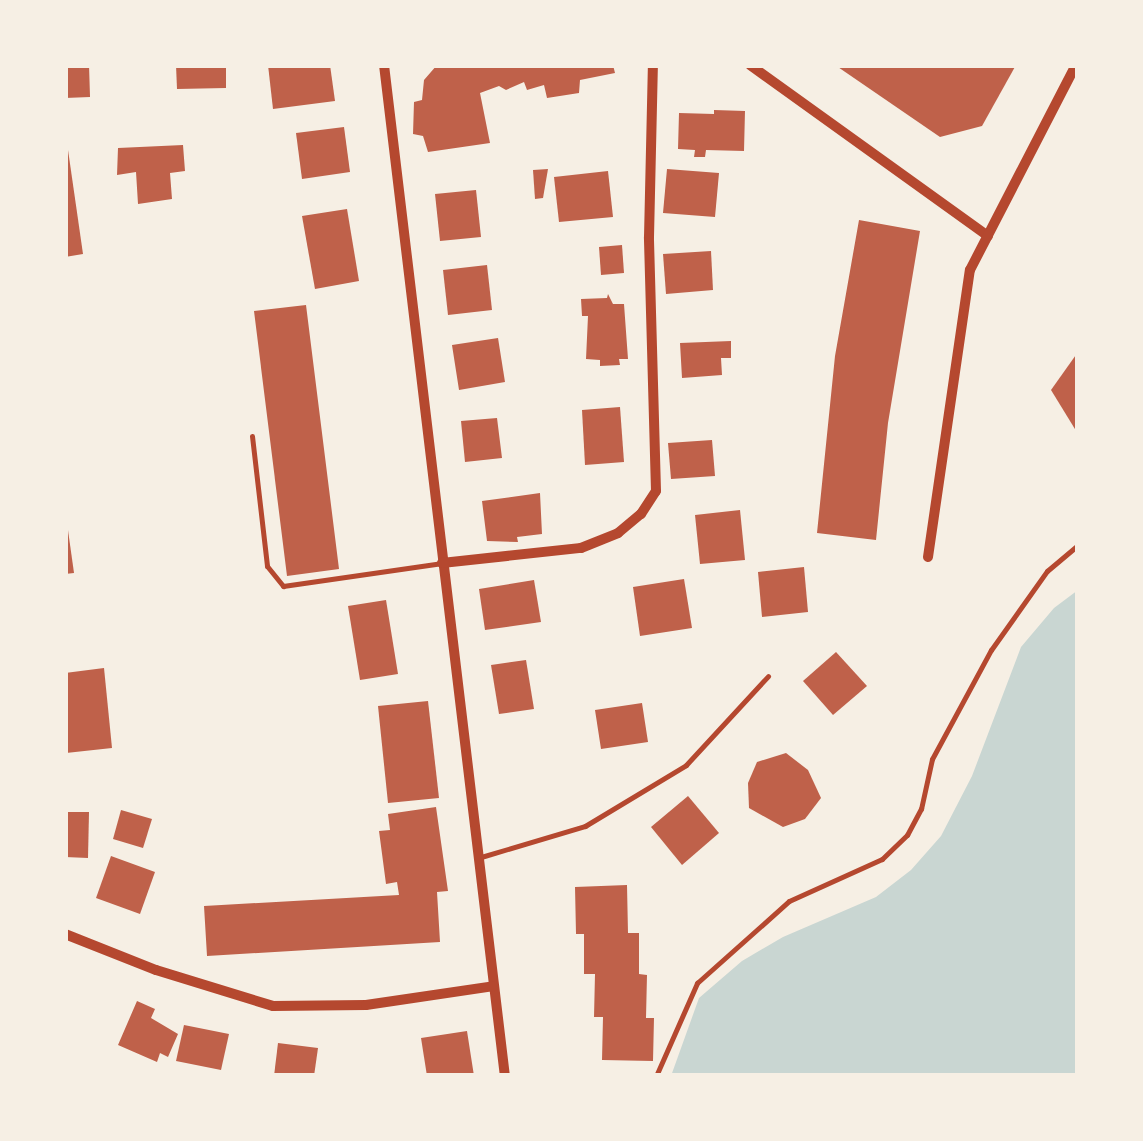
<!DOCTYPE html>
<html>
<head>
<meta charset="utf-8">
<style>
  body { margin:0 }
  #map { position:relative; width:1143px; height:1141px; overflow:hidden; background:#f6efe4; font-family:"Noto Sans",sans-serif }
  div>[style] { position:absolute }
  .water>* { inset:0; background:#c9d6d2 }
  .building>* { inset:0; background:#bf614a }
  .path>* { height:5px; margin:-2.5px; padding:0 2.5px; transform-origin:2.5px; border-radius:2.5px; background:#b5482f }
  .service>* { height:5px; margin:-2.5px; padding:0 2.5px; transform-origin:2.5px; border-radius:2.5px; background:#b5482f }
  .minor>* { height:10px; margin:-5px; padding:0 5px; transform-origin:5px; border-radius:5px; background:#b5482f }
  span { translate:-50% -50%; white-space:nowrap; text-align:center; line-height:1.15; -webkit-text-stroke:9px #f6efe4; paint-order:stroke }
  .frame { position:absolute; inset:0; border:68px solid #f6efe4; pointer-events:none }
</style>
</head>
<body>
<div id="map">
  <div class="water">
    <i style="clip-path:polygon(1078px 590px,1078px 1076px,671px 1076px,699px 998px,742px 961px,783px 937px,876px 897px,911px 870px,941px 836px,972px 776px,1021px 647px,1054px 608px)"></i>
  </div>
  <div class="building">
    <i style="clip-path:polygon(65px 65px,89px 65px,90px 97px,65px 98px)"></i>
    <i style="clip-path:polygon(176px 65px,226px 65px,226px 88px,177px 89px)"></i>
    <i style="clip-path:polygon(268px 65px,330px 65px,335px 101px,273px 109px)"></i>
    <i style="clip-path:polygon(437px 65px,613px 65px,615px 73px,580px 80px,579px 93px,547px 98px,544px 85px,527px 90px,524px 82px,506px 90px,499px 86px,480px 93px,490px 143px,428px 152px,423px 136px,413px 134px,414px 102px,422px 100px,424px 80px)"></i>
    <i style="clip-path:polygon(835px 65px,1016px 65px,982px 126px,940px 137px)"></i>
    <i style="clip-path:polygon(714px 110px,745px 111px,744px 151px,706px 150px,705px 157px,694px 157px,695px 150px,678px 149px,679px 113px,714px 114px)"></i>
    <i style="clip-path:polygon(344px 127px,350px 172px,302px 179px,296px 133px)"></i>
    <i style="clip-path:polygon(67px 143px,83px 254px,65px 257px,65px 144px)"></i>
    <i style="clip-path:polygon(183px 145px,185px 171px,170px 173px,172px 199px,138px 204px,136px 172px,117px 175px,118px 148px)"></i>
    <i style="clip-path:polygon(548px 169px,543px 198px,535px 199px,533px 170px)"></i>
    <i style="clip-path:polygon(667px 169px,719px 173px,715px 217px,663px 213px)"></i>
    <i style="clip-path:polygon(608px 171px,613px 217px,559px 222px,554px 177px)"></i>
    <i style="clip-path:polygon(476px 190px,481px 237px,440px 241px,435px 194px)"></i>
    <i style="clip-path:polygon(347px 209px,359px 281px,315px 289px,302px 216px)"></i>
    <i style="clip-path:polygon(859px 220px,920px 231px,888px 423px,876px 540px,817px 533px,835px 356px)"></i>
    <i style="clip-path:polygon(622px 245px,624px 273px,601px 275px,599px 247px)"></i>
    <i style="clip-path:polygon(711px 251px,713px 290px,666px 294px,663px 254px)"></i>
    <i style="clip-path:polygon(487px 265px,492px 310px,448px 315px,443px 270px)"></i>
    <i style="clip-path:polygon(608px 294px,613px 304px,624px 304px,628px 359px,619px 359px,620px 365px,600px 366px,600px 360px,586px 359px,588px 316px,582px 316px,581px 299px,607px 298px)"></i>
    <i style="clip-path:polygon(306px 305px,339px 569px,287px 576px,254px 311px)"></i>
    <i style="clip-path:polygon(498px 338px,505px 382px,459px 390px,452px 345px)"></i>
    <i style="clip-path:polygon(731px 341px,731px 358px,721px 358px,722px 375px,682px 378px,680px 343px)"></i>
    <i style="clip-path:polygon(1078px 352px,1078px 434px,1051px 390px)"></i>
    <i style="clip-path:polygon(620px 407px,624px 462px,585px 465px,582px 410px)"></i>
    <i style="clip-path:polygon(497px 418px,502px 458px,465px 462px,461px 421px)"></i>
    <i style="clip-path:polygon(712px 440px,715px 476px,671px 479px,668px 443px)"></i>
    <i style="clip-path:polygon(540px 493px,542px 534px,517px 537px,518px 542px,487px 541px,482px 501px)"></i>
    <i style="clip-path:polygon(65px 509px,74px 573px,65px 574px)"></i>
    <i style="clip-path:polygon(740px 510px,745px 560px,700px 564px,695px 515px)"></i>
    <i style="clip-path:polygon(804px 567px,808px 612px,762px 617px,758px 572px)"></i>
    <i style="clip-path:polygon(684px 579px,692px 628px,640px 636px,633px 587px)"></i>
    <i style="clip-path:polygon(534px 580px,541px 622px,485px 630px,479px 589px)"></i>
    <i style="clip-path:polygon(386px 600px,398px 674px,360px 680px,348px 606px)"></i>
    <i style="clip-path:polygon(836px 652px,867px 686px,833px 715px,803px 681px)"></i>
    <i style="clip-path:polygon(526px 660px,534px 709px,499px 714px,491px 665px)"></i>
    <i style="clip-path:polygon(104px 668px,112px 748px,66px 753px,65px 673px)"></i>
    <i style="clip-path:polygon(428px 701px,439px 798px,388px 803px,378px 706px)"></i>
    <i style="clip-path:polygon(642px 703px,648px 742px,601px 749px,595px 710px)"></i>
    <i style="clip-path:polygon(786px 753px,808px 770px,821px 798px,805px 819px,783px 827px,749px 808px,748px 783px,757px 762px)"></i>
    <i style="clip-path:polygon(688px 796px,719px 833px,682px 865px,651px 827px)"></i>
    <i style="clip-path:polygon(436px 807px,448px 891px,437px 892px,440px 942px,207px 956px,204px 906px,399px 895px,397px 882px,386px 884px,379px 831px,390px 830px,388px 814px)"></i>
    <i style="clip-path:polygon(121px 810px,152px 819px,143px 848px,113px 839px)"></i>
    <i style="clip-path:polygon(65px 812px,89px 812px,88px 858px,65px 857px)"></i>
    <i style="clip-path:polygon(111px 856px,155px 872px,140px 914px,96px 898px)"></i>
    <i style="clip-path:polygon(627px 885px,628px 933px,639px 933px,639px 974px,647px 975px,646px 1018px,654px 1018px,653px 1061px,602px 1060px,603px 1017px,594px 1017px,595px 974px,584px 974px,584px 934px,576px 934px,575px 887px)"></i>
    <i style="clip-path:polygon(137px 1001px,155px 1009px,151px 1018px,178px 1034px,168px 1057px,160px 1053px,157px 1062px,118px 1045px)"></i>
    <i style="clip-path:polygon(184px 1025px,229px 1034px,221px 1070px,176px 1061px)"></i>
    <i style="clip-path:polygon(467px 1031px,474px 1076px,427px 1076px,421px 1038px)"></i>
    <i style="clip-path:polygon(278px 1043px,318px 1048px,314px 1076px,274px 1076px)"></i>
  </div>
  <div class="path">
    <i style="left:656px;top:1076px;width:102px;rotate:-66.2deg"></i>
    <i style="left:697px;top:983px;width:123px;rotate:-41.7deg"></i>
    <i style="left:789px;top:901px;width:102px;rotate:-24.3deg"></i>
    <i style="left:882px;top:859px;width:35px;rotate:-44deg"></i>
    <i style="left:907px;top:835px;width:30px;rotate:-62deg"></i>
    <i style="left:921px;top:809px;width:51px;rotate:-77.6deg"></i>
    <i style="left:932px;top:759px;width:124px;rotate:-61.6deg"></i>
    <i style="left:991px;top:650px;width:97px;rotate:-54.7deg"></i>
    <i style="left:1047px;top:571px;width:40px;rotate:-40deg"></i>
  </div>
  <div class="service">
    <i style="left:252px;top:436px;width:131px;rotate:83.4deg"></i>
    <i style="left:267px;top:566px;width:26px;rotate:51deg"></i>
    <i style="left:283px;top:586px;width:161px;rotate:-8.2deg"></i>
    <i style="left:481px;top:857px;width:109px;rotate:-16.6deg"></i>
    <i style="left:585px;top:826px;width:118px;rotate:-31.1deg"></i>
    <i style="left:686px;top:765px;width:121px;rotate:-47.3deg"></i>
  </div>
  <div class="minor">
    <i style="left:384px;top:65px;width:1018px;rotate:83.18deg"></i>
    <i style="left:750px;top:65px;width:293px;rotate:35.7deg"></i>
    <i style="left:928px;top:557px;width:290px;rotate:-81.7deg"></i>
    <i style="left:970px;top:270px;width:231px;rotate:-62.7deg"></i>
    <i style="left:442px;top:563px;width:140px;rotate:-6.2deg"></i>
    <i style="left:581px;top:548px;width:40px;rotate:-22deg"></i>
    <i style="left:618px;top:533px;width:30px;rotate:-40deg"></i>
    <i style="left:641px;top:514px;width:27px;rotate:-57deg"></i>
    <i style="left:656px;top:491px;width:254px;rotate:-91.6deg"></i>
    <i style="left:649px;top:237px;width:172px;rotate:-88.7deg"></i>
    <i style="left:65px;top:934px;width:98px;rotate:21.6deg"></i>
    <i style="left:156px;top:970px;width:122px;rotate:17.1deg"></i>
    <i style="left:273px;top:1006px;width:93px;rotate:-0.6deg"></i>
    <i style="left:366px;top:1005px;width:129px;rotate:-8.4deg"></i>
  </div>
  <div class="frame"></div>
</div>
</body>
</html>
